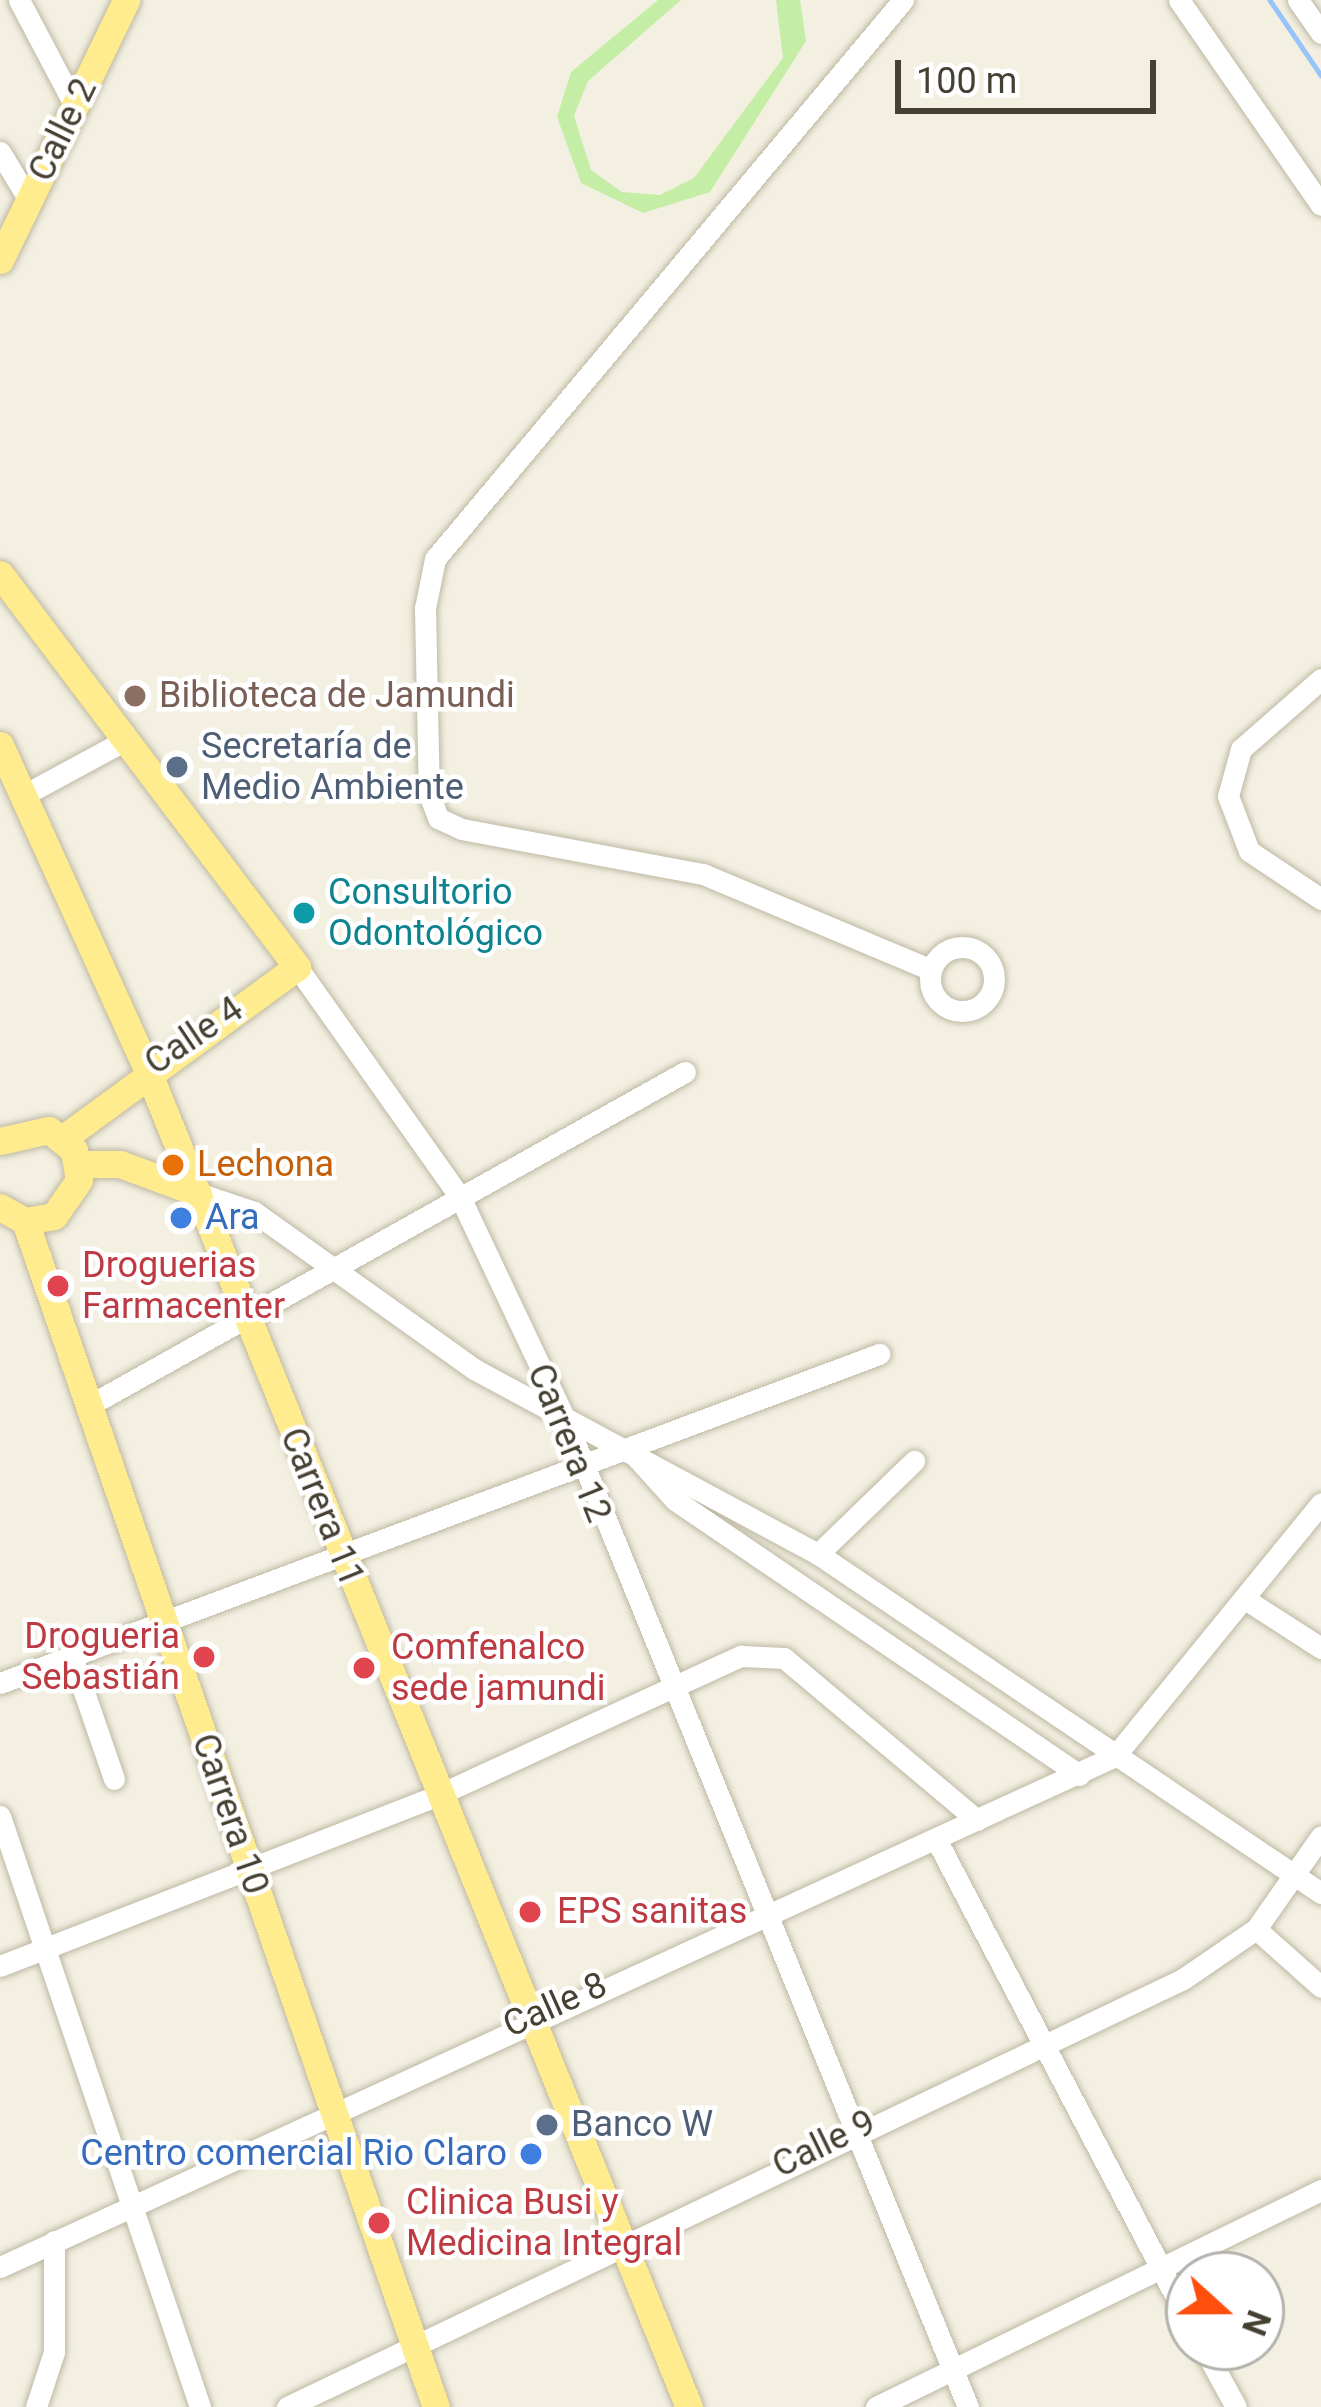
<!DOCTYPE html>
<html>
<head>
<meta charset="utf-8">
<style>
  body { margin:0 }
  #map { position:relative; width:1321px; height:2407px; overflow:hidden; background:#f3f0e2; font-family:Roboto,sans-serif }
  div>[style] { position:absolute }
  .green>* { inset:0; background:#c4eda5 }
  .stream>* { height:4.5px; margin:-2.25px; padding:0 2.25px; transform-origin:2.25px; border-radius:2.25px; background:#96c4f8 }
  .roads { filter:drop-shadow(0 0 3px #bfb9a4) drop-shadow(0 0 3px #bfb9a4) }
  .minor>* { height:21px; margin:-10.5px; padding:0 10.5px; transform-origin:10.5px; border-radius:10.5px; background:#fff }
  .minor>.ring { margin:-10.5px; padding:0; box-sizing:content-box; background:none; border:21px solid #fff; border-radius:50% }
  .major>* { height:27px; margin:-13.5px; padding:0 13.5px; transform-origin:13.5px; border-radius:13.5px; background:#ffec8f }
  .dots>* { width:33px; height:33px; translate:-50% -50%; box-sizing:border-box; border:6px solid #fff; border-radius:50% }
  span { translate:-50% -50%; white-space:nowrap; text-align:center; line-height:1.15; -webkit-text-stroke:9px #fff; paint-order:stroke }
  .street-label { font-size:36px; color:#454032 }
  .education-label { font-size:36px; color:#785e54 }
  .left { translate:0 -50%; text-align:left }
  .service-label { font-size:36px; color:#4e5e75 }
  .culture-label { font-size:36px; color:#0d838f }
  .food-label { font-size:36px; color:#c56008 }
  .shop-label { font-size:36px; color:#366cbe }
  .right { translate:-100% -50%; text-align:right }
  .health-label { font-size:36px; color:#be3a42 }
  .north { position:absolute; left:1165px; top:2251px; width:120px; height:120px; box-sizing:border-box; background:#fff; border:3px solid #b5b3ad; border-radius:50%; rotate:111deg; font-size:33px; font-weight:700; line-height:48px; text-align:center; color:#454032 }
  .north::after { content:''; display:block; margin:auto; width:42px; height:54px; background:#ff4e0d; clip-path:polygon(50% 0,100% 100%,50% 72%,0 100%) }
  .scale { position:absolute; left:895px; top:60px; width:261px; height:54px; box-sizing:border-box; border:6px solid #454032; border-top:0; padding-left:15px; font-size:36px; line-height:42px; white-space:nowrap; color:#454032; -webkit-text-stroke:9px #fff; paint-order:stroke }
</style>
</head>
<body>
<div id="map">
  <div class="green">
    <i style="clip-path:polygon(658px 0,681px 0,588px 81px,574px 116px,591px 170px,622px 192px,660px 195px,694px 178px,783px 58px,776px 0,800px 0,806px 41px,710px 192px,643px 213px,581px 183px,557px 117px,571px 72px)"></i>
  </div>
  <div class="stream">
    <i style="left:1270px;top:0;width:91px;rotate:55.8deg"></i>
  </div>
  <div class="roads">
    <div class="minor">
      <i style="left:19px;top:0;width:120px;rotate:62.2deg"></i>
      <i style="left:903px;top:0;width:729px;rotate:129.94deg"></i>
      <i style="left:435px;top:559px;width:50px;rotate:101.5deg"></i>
      <i style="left:425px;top:608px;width:186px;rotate:88.8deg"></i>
      <i style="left:429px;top:794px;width:26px;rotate:69deg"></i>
      <i style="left:438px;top:818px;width:26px;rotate:25deg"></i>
      <i style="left:462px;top:829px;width:245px;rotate:10.6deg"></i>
      <i style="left:703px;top:874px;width:247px;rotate:22.8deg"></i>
      <i style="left:1179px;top:0;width:249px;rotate:55.3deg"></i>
      <i style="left:1298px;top:0;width:40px;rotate:55.1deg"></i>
      <i style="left:0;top:152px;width:56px;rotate:58.9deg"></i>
      <i style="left:1321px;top:679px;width:106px;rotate:138.8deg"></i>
      <i style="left:1241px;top:749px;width:49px;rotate:105.5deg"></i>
      <i style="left:1228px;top:796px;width:59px;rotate:69.1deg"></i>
      <i style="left:1249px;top:851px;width:87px;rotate:33.7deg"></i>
      <i style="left:24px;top:795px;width:117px;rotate:-28.5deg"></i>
      <i class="ring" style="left:930px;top:947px;width:43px;height:43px"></i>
      <i style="left:297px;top:967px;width:282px;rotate:54.7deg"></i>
      <i style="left:460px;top:1197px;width:248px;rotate:64.7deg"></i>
      <i style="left:566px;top:1421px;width:1065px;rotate:67.82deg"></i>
      <i style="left:198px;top:1193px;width:59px;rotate:18.7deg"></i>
      <i style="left:254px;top:1212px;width:270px;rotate:35.5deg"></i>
      <i style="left:474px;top:1369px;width:391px;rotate:28.3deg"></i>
      <i style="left:818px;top:1554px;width:607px;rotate:33.98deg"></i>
      <i style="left:88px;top:1406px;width:684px;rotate:-29.23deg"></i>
      <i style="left:637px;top:1458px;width:57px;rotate:47.9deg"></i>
      <i style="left:675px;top:1500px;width:489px;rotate:34.2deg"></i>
      <i style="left:818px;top:1554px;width:134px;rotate:-44.1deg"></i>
      <i style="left:1248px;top:1601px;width:87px;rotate:32.8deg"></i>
      <i style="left:72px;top:1657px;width:129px;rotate:71deg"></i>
      <i style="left:0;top:1683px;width:939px;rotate:-20.52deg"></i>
      <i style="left:0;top:1816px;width:624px;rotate:71.3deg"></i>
      <i style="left:936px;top:1839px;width:545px;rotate:62.35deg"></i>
      <i style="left:1256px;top:1929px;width:87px;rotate:41.7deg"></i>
      <i style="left:0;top:1966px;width:468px;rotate:-21.3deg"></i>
      <i style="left:436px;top:1796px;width:336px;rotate:-24.7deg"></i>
      <i style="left:741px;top:1656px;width:43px;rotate:2.7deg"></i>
      <i style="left:784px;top:1658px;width:252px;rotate:40deg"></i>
      <i style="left:0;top:2267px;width:1227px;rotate:-24.62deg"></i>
      <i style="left:1115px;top:1756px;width:326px;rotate:-50.8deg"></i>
      <i style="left:1203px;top:2347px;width:68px;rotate:61.2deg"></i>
      <i style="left:36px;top:2407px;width:58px;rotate:-71.9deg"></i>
      <i style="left:54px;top:2352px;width:111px;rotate:-90deg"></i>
      <i style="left:287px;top:2407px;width:993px;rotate:-25.53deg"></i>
      <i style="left:1183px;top:1979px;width:88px;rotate:-34.4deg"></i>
      <i style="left:1256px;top:1929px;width:113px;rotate:-55deg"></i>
      <i style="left:876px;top:2407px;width:495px;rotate:-26deg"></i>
    </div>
    <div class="major">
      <i style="left:0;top:260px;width:289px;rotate:-64.1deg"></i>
      <i style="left:0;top:574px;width:493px;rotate:52.9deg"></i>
      <i style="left:297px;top:967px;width:290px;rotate:143.8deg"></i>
      <i style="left:0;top:745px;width:356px;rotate:65.6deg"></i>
      <i style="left:147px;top:1069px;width:1444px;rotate:67.95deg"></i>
      <i style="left:0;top:1141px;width:50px;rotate:-12.7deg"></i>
      <i style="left:49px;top:1130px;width:32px;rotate:39deg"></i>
      <i style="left:74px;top:1150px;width:30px;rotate:81deg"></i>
      <i style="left:79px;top:1180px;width:44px;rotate:124.8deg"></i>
      <i style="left:54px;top:1216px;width:29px;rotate:170deg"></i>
      <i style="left:25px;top:1221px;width:29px;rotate:-151deg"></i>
      <i style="left:79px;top:1164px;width:41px"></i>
      <i style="left:120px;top:1164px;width:83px;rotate:20.4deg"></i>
      <i style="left:25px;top:1221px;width:1255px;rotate:70.89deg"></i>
    </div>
  </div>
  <div class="dots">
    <i style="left:135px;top:696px;background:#8d6e63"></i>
    <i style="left:177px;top:767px;background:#5c6f8a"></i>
    <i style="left:304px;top:913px;background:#0f9aa8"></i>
    <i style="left:173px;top:1165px;background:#e8710a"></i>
    <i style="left:181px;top:1218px;background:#3f7fe0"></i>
    <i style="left:58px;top:1286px;background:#e0444e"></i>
    <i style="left:204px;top:1657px;background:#e0444e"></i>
    <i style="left:364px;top:1668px;background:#e0444e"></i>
    <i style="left:530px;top:1912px;background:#e0444e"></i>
    <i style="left:547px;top:2125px;background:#5c6f8a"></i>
    <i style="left:531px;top:2154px;background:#3f7fe0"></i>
    <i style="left:379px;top:2223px;background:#e0444e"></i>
  </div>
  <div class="street-label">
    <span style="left:63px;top:130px;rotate:-64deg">Calle 2</span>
    <span style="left:194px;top:1036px;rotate:-34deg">Calle 4</span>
    <span style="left:569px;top:1443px;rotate:68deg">Carrera 12</span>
    <span style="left:322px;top:1507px;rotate:68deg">Carrera 11</span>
    <span style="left:230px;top:1814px;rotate:71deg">Carrera 10</span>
    <span style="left:555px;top:2005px;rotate:-24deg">Calle 8</span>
    <span style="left:824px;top:2144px;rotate:-26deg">Calle 9</span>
  </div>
  <div class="education-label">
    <span class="left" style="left:159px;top:696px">Biblioteca de Jamundi</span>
  </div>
  <div class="service-label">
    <span class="left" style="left:201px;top:767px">Secretaría de<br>Medio Ambiente</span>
    <span class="left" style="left:571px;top:2125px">Banco W</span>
  </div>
  <div class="culture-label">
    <span class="left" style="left:328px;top:913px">Consultorio<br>Odontológico</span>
  </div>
  <div class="food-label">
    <span class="left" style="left:197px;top:1165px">Lechona</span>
  </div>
  <div class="shop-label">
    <span class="left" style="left:205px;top:1218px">Ara</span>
    <span class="right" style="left:507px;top:2154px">Centro comercial Rio Claro</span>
  </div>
  <div class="health-label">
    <span class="left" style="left:82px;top:1286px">Droguerias<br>Farmacenter</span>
    <span class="right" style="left:180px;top:1657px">Drogueria<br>Sebastián</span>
    <span class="left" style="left:391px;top:1668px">Comfenalco<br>sede jamundi</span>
    <span class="left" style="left:557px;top:1912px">EPS sanitas</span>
    <span class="left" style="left:406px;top:2223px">Clinica Busi y<br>Medicina Integral</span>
  </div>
  <div class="north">N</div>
  <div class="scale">100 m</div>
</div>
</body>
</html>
